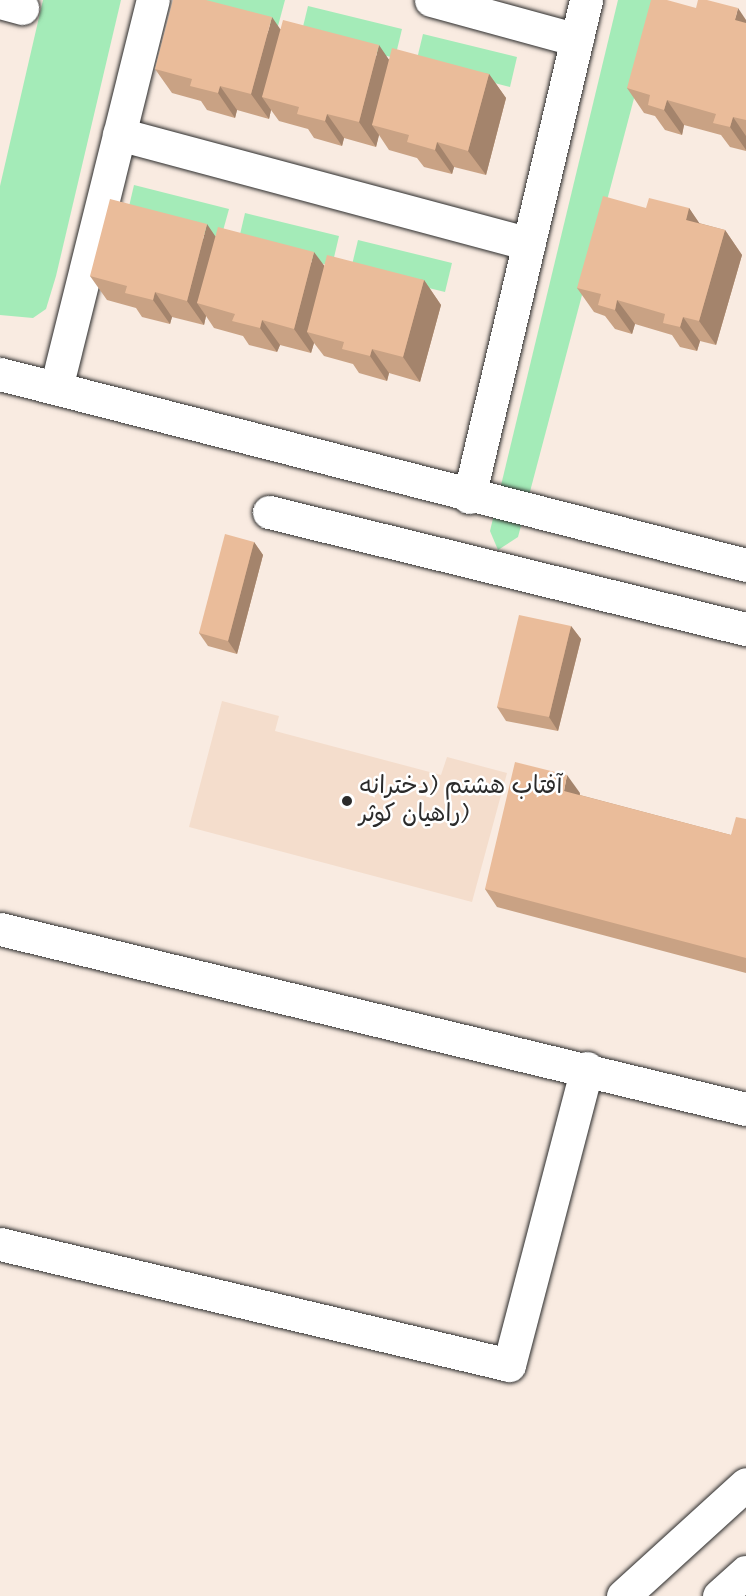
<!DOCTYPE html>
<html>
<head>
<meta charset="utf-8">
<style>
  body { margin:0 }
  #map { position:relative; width:746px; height:1596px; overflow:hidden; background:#f9ebe1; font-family:Mynerve,"Playpen Sans Arabic",sans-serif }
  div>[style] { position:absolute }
  .built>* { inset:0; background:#f4ddcc }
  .green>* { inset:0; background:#a4ebb8 }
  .roads { filter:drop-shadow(0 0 2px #2b2b2b) drop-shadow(0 0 2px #2b2b2b) }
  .street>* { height:33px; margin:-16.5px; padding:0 16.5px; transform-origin:16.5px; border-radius:16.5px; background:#fff }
  .secondary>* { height:33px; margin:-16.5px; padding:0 16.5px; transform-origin:16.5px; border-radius:16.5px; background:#fff }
  .wall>* { inset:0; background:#c9a284 }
  .shaded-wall>* { inset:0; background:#a4846c }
  .building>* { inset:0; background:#eabc9a }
  .dots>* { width:16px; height:16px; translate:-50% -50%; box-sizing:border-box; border:3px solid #fff; border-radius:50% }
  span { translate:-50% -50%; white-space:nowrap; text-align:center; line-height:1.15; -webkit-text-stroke:5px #fff; paint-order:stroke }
  .poi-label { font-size:24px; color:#2b2b2b }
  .left { translate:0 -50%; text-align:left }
</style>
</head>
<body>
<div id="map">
  <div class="built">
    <i style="clip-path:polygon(222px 701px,279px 716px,275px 731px,441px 775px,447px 757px,507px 773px,472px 902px,189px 827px)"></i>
  </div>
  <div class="green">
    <i style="clip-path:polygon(43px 0,121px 0,56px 276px,46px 309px,33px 318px,0 315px,0 186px)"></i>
    <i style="clip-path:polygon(185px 0,285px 0,278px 26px)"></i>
    <i style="clip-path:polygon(618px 0,660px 0,518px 537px,498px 550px,490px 531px)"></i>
    <i style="clip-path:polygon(308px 6px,402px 29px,395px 58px,301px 35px)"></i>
    <i style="clip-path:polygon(423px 34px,517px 57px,510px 87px,416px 63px)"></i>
    <i style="clip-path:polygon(134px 185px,229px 209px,221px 238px,127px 215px)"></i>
    <i style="clip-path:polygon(245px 213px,339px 236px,332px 266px,238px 243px)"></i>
    <i style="clip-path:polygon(358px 240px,452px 263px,445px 292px,351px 269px)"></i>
  </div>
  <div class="roads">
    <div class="street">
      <i style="left:431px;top:0;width:151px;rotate:15.3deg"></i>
      <i style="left:0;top:2px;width:23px;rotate:15deg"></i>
      <i style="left:119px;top:134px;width:424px;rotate:15deg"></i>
      <i style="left:0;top:374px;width:770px;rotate:14.36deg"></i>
      <i style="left:56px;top:388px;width:400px;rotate:-76deg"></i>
      <i style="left:469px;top:497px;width:511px;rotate:-76.75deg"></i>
      <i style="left:269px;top:512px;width:491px;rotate:13.8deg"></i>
      <i style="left:0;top:929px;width:767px;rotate:13.57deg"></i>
      <i style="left:0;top:1244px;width:523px;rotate:13.37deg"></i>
      <i style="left:509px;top:1365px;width:307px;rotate:-75.3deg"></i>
    </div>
    <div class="secondary">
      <i style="left:623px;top:1596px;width:166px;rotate:-42.3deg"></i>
      <i style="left:719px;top:1596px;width:36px;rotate:-42deg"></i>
    </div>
  </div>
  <div class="wall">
    <i style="clip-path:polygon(696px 8px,746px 20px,746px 151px,730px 147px,721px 135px,684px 125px,682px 135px,665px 130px,655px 116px,644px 113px,627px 88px)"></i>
    <i style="clip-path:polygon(280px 29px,389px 60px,489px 74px,506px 98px,486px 175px,454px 167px,452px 174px,424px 167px,417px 158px,389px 150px,379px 135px,376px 147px,344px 138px,342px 146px,314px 138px,308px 129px,279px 121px,271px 110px,269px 119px,237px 110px,235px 118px,207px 110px,201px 101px,172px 93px,155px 69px)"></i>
    <i style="clip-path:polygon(646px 208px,689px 208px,699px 223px,725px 230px,742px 255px,716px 345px,700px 341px,697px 351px,680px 347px,672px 335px,635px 324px,632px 334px,615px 329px,605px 316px,594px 312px,577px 288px)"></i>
    <i style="clip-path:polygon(215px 236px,324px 266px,424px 280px,441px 305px,420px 382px,389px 373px,387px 381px,359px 373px,353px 364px,324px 356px,314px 343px,311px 353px,280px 345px,277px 352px,249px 345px,243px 336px,214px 328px,206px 316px,204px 325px,172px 317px,170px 324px,142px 317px,136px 308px,107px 300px,90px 276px)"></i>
    <i style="clip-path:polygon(254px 542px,263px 555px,237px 654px,208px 646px,199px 633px)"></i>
    <i style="clip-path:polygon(571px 626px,581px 639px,558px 731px,506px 721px,497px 707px)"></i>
    <i style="clip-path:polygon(580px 793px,580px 795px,731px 835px,746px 819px,746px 973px,497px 907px,485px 889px)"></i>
  </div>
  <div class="shaded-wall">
    <i style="clip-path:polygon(738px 8px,746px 20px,746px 35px,735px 20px)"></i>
    <i style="clip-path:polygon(272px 17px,289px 42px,262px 97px,271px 110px,269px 119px,251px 94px)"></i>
    <i style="clip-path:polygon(379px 45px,396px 70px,372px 125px,379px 135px,376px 147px,359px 122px)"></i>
    <i style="clip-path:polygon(489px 74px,506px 98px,486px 175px,468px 151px)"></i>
    <i style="clip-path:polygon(220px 86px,237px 110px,235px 118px,218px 93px)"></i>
    <i style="clip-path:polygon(667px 100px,684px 125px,682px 135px,664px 110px)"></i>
    <i style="clip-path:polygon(327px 114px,344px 138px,342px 146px,325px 121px)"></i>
    <i style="clip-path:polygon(733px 117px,746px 136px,746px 150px,730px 127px)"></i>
    <i style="clip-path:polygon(437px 142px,454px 167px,452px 174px,435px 150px)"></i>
    <i style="clip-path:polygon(689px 208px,706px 233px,686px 220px)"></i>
    <i style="clip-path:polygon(207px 224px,224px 249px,197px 303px,206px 316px,204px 325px,187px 301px)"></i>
    <i style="clip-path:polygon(725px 230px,742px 255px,716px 345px,699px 321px)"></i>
    <i style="clip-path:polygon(314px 252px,332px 276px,307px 332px,314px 343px,311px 353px,294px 329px)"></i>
    <i style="clip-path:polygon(424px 280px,441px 305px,420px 382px,403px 357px)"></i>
    <i style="clip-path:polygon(155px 292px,172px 317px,170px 324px,153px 300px)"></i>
    <i style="clip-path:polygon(617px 300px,635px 324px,632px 334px,615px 310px)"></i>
    <i style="clip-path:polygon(683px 317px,700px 341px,697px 351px,680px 327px)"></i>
    <i style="clip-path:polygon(262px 320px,280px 345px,277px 352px,260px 328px)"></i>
    <i style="clip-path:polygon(372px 349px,389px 373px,387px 381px,370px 356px)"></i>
    <i style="clip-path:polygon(254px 542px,263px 555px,237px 654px,228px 641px)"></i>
    <i style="clip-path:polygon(571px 626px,581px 639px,558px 731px,549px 717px)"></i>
    <i style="clip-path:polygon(567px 775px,580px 793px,576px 809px,564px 791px)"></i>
  </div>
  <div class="building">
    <i style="clip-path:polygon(173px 0,206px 0,272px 17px,251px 94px,220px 86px,218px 93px,190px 86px,192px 79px,155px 69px)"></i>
    <i style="clip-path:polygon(651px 0,667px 0,696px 8px,698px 0,707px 0,738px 8px,735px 20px,746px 23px,746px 120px,733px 117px,730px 127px,713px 123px,716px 114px,667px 100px,664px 110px,648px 105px,650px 95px,627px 88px)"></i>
    <i style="clip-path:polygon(283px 20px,379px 45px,359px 122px,327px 114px,325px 121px,297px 114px,299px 107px,262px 97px)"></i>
    <i style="clip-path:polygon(392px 48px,489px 74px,468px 151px,437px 142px,435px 150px,407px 142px,409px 135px,372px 125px)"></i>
    <i style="clip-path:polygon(603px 196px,646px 208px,649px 198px,689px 208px,686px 220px,725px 230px,699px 321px,683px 317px,680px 327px,663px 323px,665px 314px,617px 300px,615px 310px,598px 305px,601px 294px,577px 288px)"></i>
    <i style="clip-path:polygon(110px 199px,207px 224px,187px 301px,155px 292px,153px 300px,125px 293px,127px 286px,90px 276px)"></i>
    <i style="clip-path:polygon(218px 227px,314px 252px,294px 329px,262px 320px,260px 328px,232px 321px,235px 314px,197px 303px)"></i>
    <i style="clip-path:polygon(327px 255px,424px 280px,403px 357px,372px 349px,370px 356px,342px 349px,344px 342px,307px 332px)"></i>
    <i style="clip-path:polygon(225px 534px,254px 542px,228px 641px,199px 633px)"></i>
    <i style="clip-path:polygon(519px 615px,571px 626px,549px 717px,497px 707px)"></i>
    <i style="clip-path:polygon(515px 762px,567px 775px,564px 791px,731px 835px,736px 817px,746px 819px,746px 958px,485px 889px)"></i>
  </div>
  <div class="dots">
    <i style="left:347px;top:801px;background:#2b2b2b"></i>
  </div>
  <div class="poi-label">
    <span class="left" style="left:359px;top:801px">آفتاب هشتم (دخترانه<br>راهیان کوثر)</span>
  </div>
</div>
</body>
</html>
